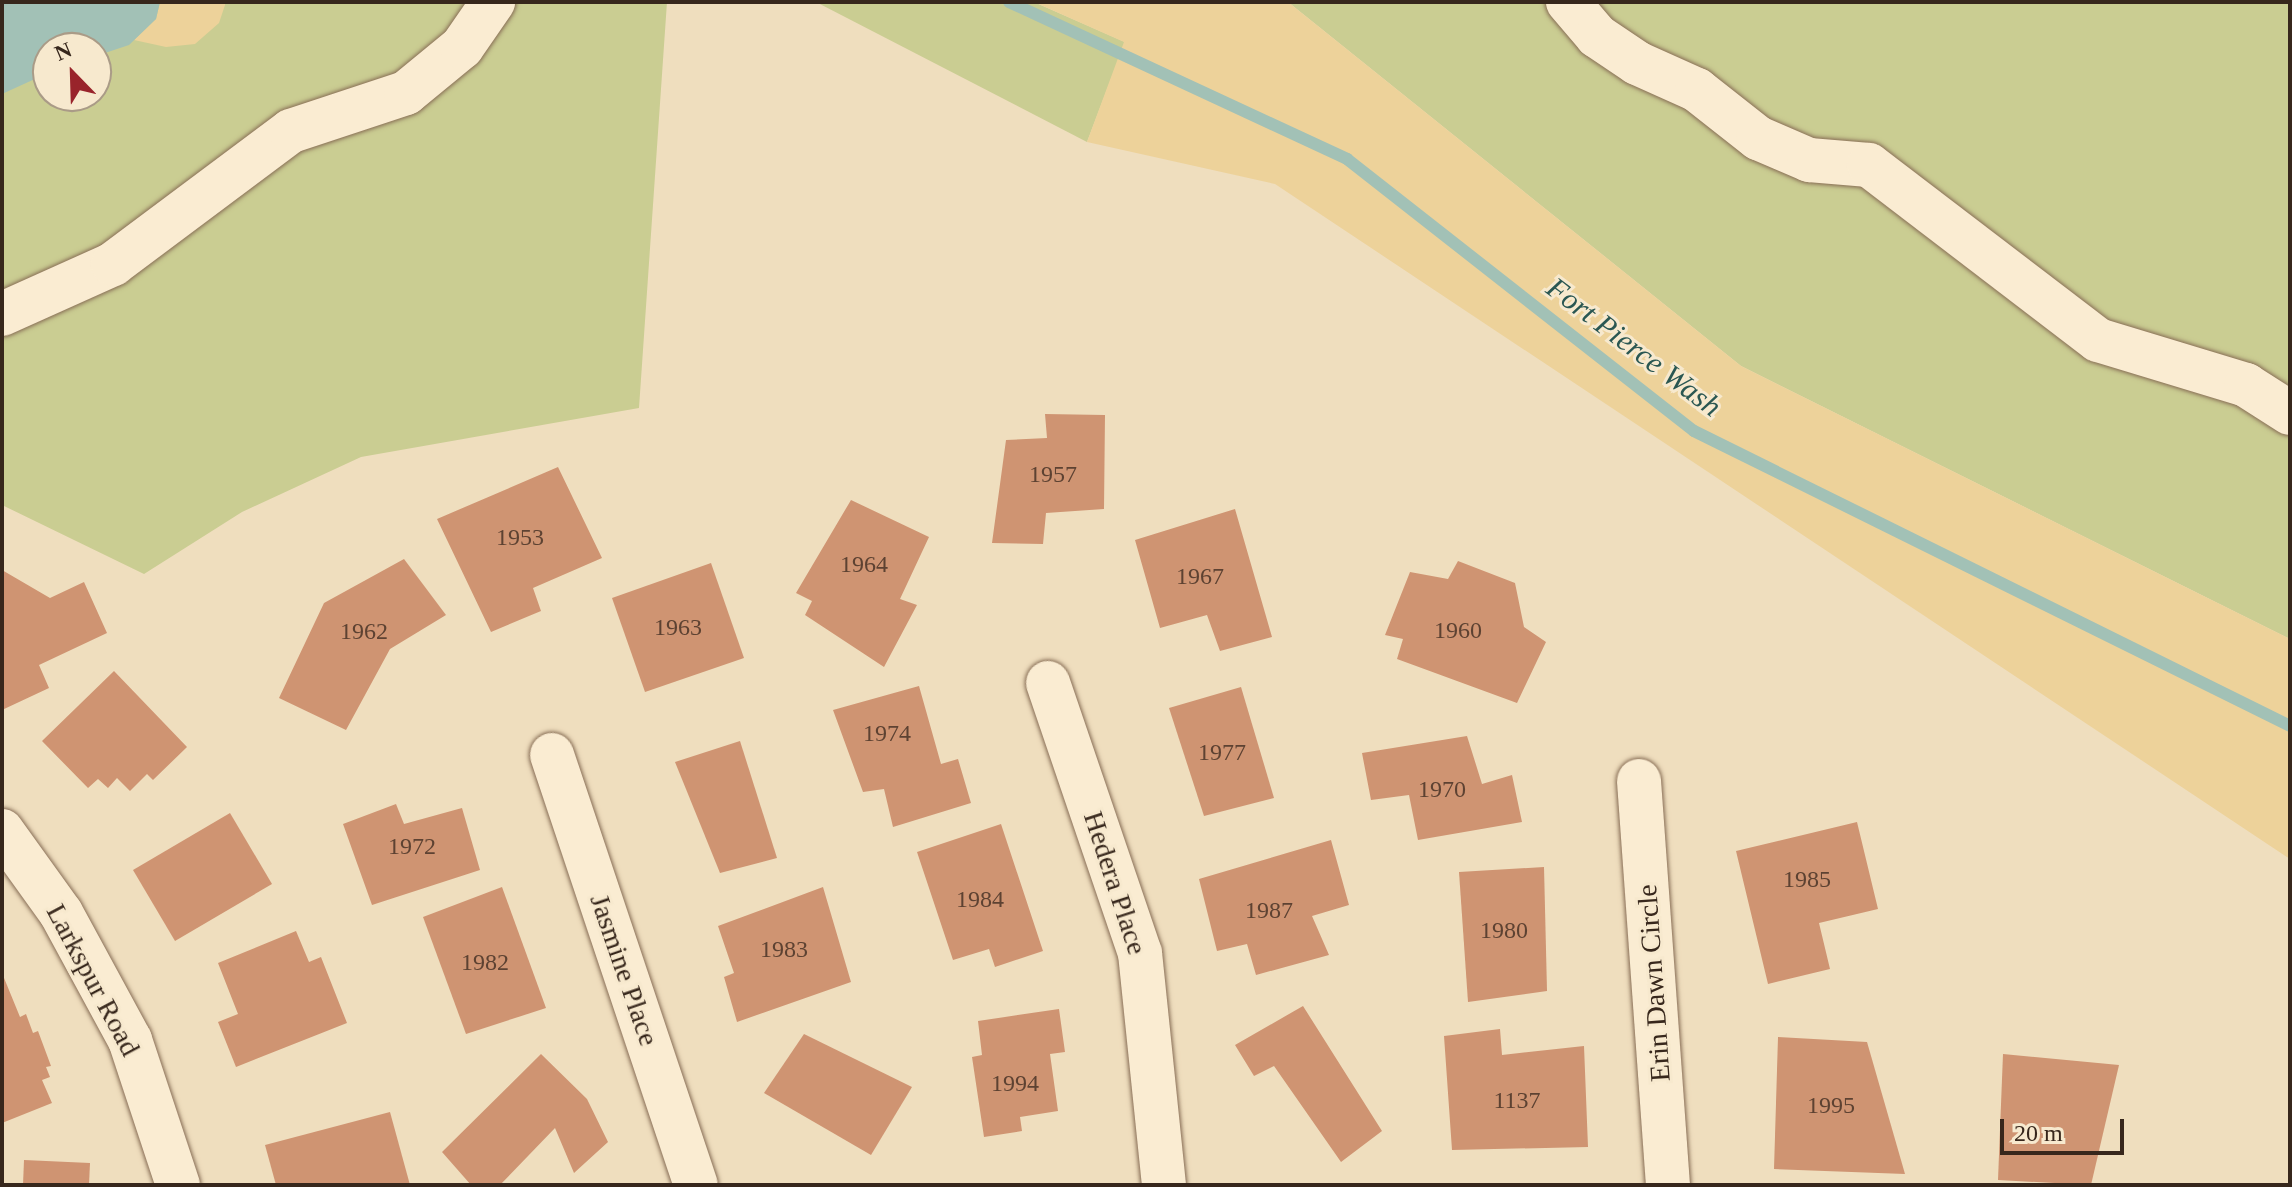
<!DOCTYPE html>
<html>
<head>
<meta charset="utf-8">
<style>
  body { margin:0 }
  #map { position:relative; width:2292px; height:1187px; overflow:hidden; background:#efdebe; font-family:"Times New Roman",serif }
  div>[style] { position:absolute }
  .green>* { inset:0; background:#cacd92 }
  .sand>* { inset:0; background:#edd29a }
  .water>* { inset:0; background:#a2c1b6 }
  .stream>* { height:12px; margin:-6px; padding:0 6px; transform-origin:6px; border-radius:6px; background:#a2c1b6 }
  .building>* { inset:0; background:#cf9472 }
  .roads { filter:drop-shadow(0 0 2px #886e56) drop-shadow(0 0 2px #886e56) }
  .minor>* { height:44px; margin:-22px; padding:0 22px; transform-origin:22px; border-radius:22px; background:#faecd2 }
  span { translate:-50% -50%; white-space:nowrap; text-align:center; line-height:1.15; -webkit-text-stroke:6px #f7e9ce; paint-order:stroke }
  .number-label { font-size:24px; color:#5d4232 }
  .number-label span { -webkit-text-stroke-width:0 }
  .street-label { font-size:28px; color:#37271c }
  .water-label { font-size:30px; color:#2a5752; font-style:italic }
  .frame { position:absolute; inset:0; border:4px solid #37271c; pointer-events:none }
  .north { position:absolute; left:32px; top:32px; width:80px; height:80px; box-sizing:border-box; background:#f7e9ce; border:2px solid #aa9b87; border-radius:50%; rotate:337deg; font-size:22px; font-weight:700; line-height:32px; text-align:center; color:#37271c }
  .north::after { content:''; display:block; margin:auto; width:28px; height:36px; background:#99242b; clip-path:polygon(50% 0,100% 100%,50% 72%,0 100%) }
  .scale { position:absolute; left:2000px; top:1119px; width:124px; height:36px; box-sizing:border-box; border:4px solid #37271c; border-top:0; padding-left:10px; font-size:24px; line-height:28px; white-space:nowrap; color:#37271c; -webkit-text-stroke:6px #f7e9ce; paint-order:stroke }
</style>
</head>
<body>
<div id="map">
  <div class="green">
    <i style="clip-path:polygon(evenodd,2px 2px,667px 2px,639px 408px,361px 457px,242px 512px,144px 574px,2px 505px,2px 2px,48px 48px,96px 48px,96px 96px,48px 96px,48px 48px)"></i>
    <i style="clip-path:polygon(816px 2px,1034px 2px,1125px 42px,1087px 142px)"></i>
    <i style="clip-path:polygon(1288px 2px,2290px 2px,2290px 639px,1741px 366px)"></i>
  </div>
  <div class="sand">
    <i style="clip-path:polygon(160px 2px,225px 2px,225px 5px,219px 23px,195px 44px,166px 47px,134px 40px,156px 19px)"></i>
    <i style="clip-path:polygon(1034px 2px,1288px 2px,1741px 366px,2290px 639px,2290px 859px,1275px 184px,1087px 142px,1124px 42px)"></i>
  </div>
  <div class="water">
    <i style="clip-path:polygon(2px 2px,160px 2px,156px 19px,129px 45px,96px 56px,96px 48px,48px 48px,48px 73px,2px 94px)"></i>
  </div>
  <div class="stream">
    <i style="left:1009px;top:2px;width:373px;rotate:24.9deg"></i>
    <i style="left:1347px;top:159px;width:441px;rotate:38.1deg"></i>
    <i style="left:1694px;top:431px;width:665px;rotate:26.33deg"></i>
  </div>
  <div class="building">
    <i style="clip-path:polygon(1045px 414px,1105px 415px,1104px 509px,1046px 513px,1043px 544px,992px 543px,1006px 440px,1047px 438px)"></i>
    <i style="clip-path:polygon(558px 467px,602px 558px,533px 588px,541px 611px,491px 632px,437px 519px)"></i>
    <i style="clip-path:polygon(851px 500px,929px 537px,900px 599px,917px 605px,884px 667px,805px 615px,812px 601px,796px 593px)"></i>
    <i style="clip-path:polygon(1235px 509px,1272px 637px,1220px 651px,1207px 615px,1160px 628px,1135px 540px)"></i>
    <i style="clip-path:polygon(404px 559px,446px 615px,390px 649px,346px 730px,279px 698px,324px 603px)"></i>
    <i style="clip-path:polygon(1458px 561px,1515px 583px,1524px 627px,1546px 642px,1517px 703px,1397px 659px,1403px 639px,1385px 635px,1410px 572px,1448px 579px)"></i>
    <i style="clip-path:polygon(711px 563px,744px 658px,645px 692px,612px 598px)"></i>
    <i style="clip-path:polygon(2px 570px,50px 598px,84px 582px,107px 633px,39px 665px,49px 688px,2px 710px)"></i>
    <i style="clip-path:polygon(114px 671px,187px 747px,153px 780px,147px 774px,130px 791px,117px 778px,108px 788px,98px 779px,88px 788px,42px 741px)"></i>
    <i style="clip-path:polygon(919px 686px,941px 764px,958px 759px,971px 803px,893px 827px,884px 789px,863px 792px,833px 710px)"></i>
    <i style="clip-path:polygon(1241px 687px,1274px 798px,1204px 816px,1169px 708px)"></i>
    <i style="clip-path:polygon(1467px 736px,1482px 784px,1512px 775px,1522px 822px,1418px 840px,1409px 795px,1371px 800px,1362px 753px)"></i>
    <i style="clip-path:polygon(740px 741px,777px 858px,720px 873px,675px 762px)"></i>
    <i style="clip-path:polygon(396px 804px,404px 824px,462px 808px,480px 870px,372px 905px,343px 824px)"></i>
    <i style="clip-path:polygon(230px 813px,272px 884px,175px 941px,133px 870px)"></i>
    <i style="clip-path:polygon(1857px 822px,1878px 909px,1819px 923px,1830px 969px,1768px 984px,1736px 851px)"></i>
    <i style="clip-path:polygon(1001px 824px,1043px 951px,995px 967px,989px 949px,953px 960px,917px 852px)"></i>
    <i style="clip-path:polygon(1331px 840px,1349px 905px,1312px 916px,1329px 955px,1256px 975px,1247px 944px,1217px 951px,1199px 879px)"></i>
    <i style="clip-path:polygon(1544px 867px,1547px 991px,1468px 1002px,1459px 872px)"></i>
    <i style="clip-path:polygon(502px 887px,546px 1008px,466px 1034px,423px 917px)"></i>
    <i style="clip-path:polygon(823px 887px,851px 982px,737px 1022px,724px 977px,734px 973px,718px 926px)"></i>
    <i style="clip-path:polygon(296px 931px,309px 962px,321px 957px,347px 1023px,236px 1067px,218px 1022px,238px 1014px,218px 963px)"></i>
    <i style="clip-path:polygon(2px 973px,20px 1017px,26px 1014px,33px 1033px,38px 1031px,51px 1066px,46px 1067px,50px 1077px,42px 1080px,52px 1103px,2px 1123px)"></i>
    <i style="clip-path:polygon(1303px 1006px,1382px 1131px,1341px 1162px,1274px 1066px,1254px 1076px,1235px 1045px)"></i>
    <i style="clip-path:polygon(1059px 1009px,1065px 1052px,1050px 1054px,1058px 1111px,1020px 1117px,1022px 1131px,984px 1137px,972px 1057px,982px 1055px,978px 1021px)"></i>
    <i style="clip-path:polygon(1500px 1029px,1502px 1055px,1584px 1046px,1588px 1147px,1452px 1150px,1444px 1036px)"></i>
    <i style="clip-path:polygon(804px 1034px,912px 1087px,871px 1155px,764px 1093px)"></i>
    <i style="clip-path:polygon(1778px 1037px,1867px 1042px,1905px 1174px,1774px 1169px)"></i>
    <i style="clip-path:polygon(541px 1054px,587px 1099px,608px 1142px,574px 1173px,555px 1128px,500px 1185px,471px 1185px,442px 1152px)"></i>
    <i style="clip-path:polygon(2003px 1054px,2119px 1065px,2091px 1185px,1998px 1180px)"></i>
    <i style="clip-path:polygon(390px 1112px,410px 1185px,276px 1185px,265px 1145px)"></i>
    <i style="clip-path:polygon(24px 1160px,90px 1163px,89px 1185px,23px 1185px)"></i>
  </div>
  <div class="roads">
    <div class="minor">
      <i style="left:1568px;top:2px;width:45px;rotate:49.5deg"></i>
      <i style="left:1597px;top:36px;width:48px;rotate:34deg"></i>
      <i style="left:1637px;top:63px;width:66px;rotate:24.2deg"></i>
      <i style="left:1697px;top:90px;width:78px;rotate:38.2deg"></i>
      <i style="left:1758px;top:138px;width:56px;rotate:23.3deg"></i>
      <i style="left:1809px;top:160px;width:60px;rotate:4.8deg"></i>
      <i style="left:1869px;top:165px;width:288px;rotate:37.4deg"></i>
      <i style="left:2098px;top:340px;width:155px;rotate:16.9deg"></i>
      <i style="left:2246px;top:385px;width:52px;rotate:32.5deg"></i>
      <i style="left:2px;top:314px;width:122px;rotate:-24.2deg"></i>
      <i style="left:113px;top:264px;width:222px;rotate:-36.8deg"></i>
      <i style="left:291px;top:131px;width:121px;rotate:-18.3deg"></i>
      <i style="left:406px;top:93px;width:72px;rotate:-39.4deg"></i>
      <i style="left:462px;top:47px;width:55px;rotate:-55.4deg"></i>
      <i style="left:1048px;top:683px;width:285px;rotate:71.2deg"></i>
      <i style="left:1140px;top:953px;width:233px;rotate:84.1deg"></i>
      <i style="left:552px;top:755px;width:453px;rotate:71.5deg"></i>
      <i style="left:1639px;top:781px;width:405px;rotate:85.9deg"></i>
      <i style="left:2px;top:831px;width:101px;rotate:54.3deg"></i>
      <i style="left:61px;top:913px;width:145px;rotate:61.5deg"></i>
      <i style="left:130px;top:1040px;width:153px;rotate:71.7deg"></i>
    </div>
  </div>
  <div class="number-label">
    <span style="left:1053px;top:475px">1957</span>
    <span style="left:520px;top:538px">1953</span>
    <span style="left:864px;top:565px">1964</span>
    <span style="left:1200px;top:577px">1967</span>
    <span style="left:678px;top:628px">1963</span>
    <span style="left:1458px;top:631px">1960</span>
    <span style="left:364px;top:632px">1962</span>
    <span style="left:887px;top:734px">1974</span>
    <span style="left:1222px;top:753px">1977</span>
    <span style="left:1442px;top:790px">1970</span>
    <span style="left:412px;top:847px">1972</span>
    <span style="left:1807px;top:880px">1985</span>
    <span style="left:980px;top:900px">1984</span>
    <span style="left:1269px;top:911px">1987</span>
    <span style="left:1504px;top:931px">1980</span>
    <span style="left:784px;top:950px">1983</span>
    <span style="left:485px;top:963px">1982</span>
    <span style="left:1015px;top:1084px">1994</span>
    <span style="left:1517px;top:1101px">1137</span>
    <span style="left:1831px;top:1106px">1995</span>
  </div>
  <div class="street-label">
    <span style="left:1115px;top:883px;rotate:72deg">Hedera Place</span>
    <span style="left:624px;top:970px;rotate:71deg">Jasmine Place</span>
    <span style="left:93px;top:980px;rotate:62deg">Larkspur Road</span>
    <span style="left:1654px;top:983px;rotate:-94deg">Erin Dawn Circle</span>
  </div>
  <div class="water-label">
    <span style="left:1634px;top:347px;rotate:37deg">Fort Pierce Wash</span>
  </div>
  <div class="frame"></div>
  <div class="north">N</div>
  <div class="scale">20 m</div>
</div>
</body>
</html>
